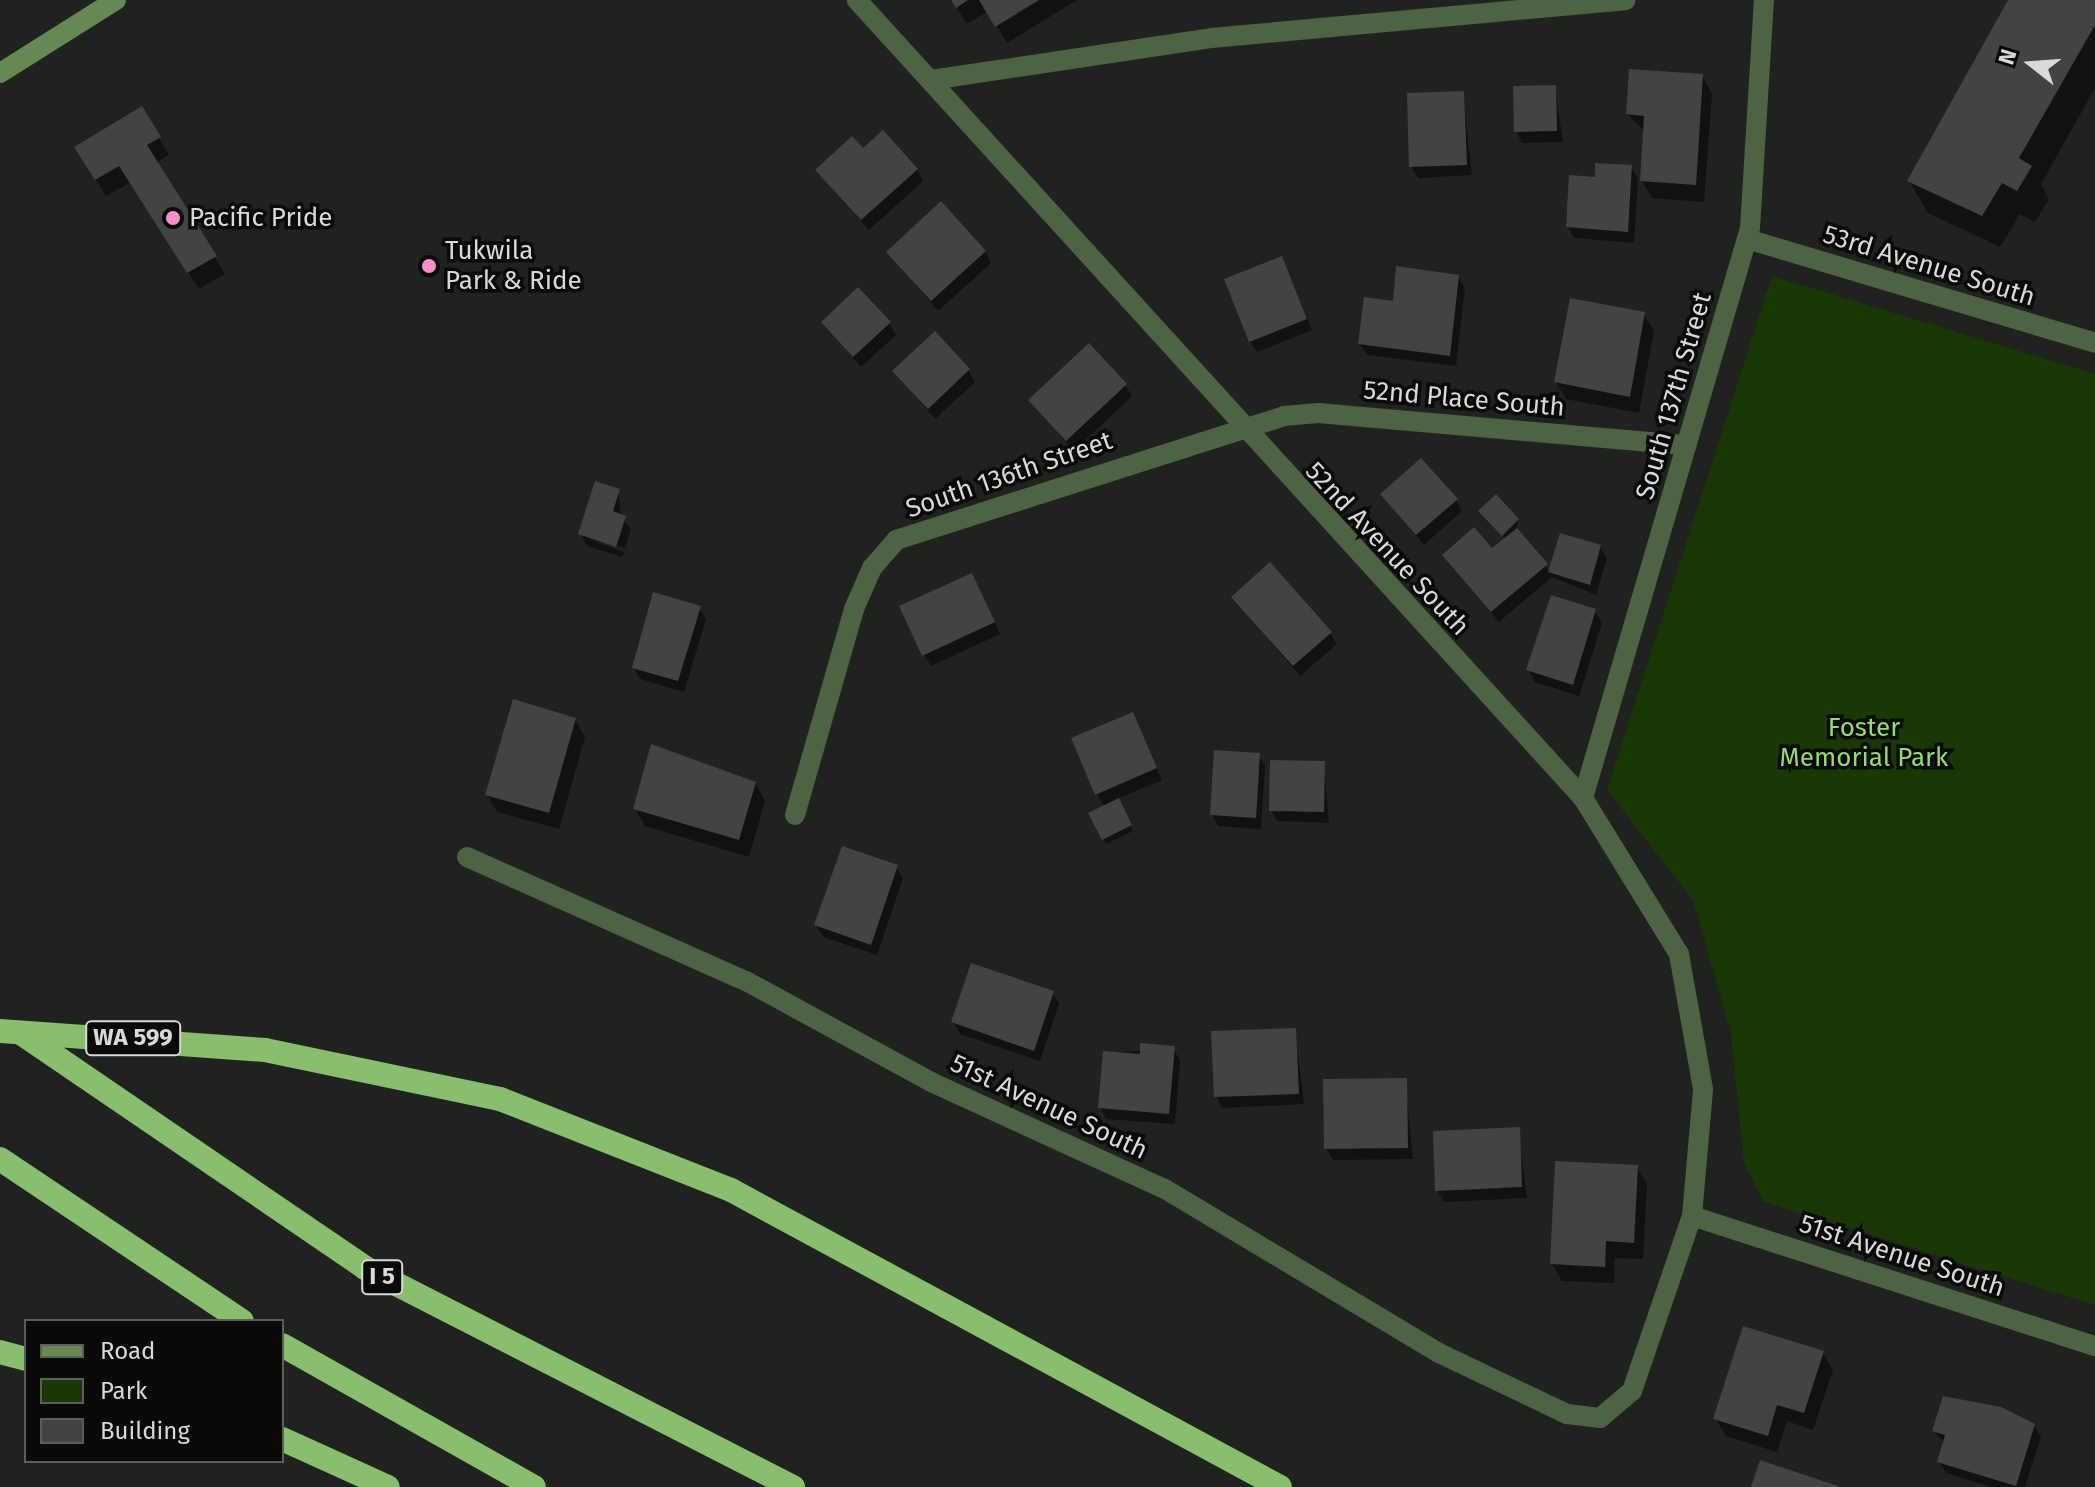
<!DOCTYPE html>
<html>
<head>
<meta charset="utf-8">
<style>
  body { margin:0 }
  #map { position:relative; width:2095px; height:1487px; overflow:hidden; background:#1f221e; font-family:"Fira Sans",sans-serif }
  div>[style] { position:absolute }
  .green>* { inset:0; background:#1a3806 }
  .shadow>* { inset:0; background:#0007 }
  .building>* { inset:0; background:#414440 }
  .street>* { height:20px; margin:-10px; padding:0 10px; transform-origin:10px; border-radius:10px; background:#4d6343 }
  .secondary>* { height:20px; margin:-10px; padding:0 10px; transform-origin:10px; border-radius:10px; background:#658855 }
  .highway>* { height:24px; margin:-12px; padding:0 12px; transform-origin:12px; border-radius:12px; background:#88be6e }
  .dots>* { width:22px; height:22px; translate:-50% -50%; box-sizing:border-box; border:4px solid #0a0b09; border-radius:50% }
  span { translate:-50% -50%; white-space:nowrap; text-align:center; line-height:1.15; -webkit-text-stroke:7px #0a0b09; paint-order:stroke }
  .shield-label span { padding:2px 6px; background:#0a0b09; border:2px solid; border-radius:6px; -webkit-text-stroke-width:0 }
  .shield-label { font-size:24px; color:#d8dad7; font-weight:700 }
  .poi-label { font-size:26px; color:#d8dad7 }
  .left { translate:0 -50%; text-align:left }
  .street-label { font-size:26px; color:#d8dad7 }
  .park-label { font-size:26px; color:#94d971 }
  .legend { position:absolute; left:24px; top:1319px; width:260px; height:144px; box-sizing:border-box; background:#0a0b09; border:2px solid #5c5e5b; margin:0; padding:10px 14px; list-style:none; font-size:24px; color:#d8dad7 }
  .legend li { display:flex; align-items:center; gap:16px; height:40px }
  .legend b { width:40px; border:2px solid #5c5e5b }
  .north { position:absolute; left:1991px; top:24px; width:80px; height:80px; -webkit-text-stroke:6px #0a0b09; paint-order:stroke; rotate:287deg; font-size:22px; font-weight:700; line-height:32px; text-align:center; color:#d8dad7 }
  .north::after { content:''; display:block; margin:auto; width:28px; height:36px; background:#d8dad7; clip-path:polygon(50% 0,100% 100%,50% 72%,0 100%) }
</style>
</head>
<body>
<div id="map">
  <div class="green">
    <i style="clip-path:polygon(1772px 276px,2095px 374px,2095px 1305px,1763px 1201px,1744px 1163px,1731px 1033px,1693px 900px,1607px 790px)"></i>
  </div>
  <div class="shadow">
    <i style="clip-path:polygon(952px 0,1077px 0,1007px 43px,988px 11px,967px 24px)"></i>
    <i style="clip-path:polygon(2011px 0,2095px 0,2095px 88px,2041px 184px,2049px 199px,2035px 222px,2020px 214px,2000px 247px,1928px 213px,1909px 181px)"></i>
    <i style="clip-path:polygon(1702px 76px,1712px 94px,1704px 202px,1652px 198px,1642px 181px,1645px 132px,1628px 114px)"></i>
    <i style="clip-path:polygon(1555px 87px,1563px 142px,1522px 143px,1516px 131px)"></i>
    <i style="clip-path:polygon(1463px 93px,1472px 175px,1418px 178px,1411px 166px)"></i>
    <i style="clip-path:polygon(141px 109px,169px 155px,156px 163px,225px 274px,199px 289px,131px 182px,106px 196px,87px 165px)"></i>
    <i style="clip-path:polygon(863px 151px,917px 170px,923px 181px,869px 230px,817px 170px)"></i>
    <i style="clip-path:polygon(1631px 167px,1638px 179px,1634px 243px,1574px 238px,1568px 227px,1597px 179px)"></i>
    <i style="clip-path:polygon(888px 252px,985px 252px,991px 263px,938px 311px)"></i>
    <i style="clip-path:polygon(1287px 269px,1312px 330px,1257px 352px,1250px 341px)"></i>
    <i style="clip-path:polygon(1458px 277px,1465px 288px,1456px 366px,1367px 355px,1360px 344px,1394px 303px)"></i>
    <i style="clip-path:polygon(1644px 314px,1654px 331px,1639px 413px,1566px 399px,1556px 382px)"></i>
    <i style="clip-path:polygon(823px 322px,889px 323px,896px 335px,861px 367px)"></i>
    <i style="clip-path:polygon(968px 370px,975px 382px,935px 419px,895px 371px)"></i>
    <i style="clip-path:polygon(1125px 385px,1132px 396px,1074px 451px,1030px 400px)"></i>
    <i style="clip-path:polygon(618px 490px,621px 516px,631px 529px,625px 548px,587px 539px,624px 552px,622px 557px,587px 546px,581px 534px)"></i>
    <i style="clip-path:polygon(1383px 494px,1456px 500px,1462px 511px,1424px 545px)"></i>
    <i style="clip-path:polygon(1484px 516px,1518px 520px,1516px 530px,1550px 572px,1600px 547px,1607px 558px,1596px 595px,1552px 577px,1499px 622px,1444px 555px,1492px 551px,1506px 539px)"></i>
    <i style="clip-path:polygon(978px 587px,1000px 634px,931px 666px,924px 655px)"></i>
    <i style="clip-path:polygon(1233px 597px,1330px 633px,1337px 644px,1300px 676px)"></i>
    <i style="clip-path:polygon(699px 608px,706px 619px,684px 692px,640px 679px,634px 668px)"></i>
    <i style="clip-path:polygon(1595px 611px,1602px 623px,1579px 696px,1535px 682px,1529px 670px)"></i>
    <i style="clip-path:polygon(575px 720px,585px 737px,559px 829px,497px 812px,487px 795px)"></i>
    <i style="clip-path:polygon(1138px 725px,1162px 780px,1117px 799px,1133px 831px,1106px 844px,1091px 814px,1105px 807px,1097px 794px)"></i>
    <i style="clip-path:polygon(1258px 755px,1265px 766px,1261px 829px,1218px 826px,1212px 815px)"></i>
    <i style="clip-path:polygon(1324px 763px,1329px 823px,1277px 821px,1271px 810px)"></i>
    <i style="clip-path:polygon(755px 783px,765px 801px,749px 857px,645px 826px,635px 809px)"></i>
    <i style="clip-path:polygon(896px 867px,903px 878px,877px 955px,823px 937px,816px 925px)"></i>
    <i style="clip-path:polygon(1053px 993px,1059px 1004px,1040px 1061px,960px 1034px,953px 1022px)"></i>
    <i style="clip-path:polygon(1295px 1030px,1304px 1104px,1222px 1108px,1216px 1096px)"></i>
    <i style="clip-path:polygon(1173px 1049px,1180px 1060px,1175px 1124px,1106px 1119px,1100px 1107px,1104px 1053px)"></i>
    <i style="clip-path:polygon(1405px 1080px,1413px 1159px,1333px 1160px,1326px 1149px)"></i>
    <i style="clip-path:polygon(1518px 1130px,1527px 1198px,1444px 1202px,1437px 1190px)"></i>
    <i style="clip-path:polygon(1637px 1167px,1647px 1184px,1643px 1259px,1615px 1258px,1614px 1283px,1562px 1281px,1552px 1264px)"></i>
    <i style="clip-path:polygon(1823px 1353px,1833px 1370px,1813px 1430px,1787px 1421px,1777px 1452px,1726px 1436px,1716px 1419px)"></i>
    <i style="clip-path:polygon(2034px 1426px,2041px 1437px,2025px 1487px,1991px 1487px,1946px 1473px,1939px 1462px,1945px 1444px,1934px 1431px)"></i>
  </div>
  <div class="building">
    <i style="clip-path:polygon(951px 0,968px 0,956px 8px)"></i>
    <i style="clip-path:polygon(979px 0,1039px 0,995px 27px)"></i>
    <i style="clip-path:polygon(2008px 0,2095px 0,2095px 25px,2019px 158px,2032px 166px,2017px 191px,2002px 183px,1982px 216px,1907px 181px)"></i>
    <i style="clip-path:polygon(1629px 69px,1703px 74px,1696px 185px,1640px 181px,1644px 116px,1626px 114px)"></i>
    <i style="clip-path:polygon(1556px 85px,1557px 131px,1514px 132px,1513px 86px)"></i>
    <i style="clip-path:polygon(1464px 91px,1467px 165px,1409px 167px,1407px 93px)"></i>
    <i style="clip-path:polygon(142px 106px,161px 137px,147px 145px,217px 256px,187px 273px,119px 166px,95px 180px,74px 147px)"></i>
    <i style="clip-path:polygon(883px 130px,918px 169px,861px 220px,815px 170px,852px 136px,863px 148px)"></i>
    <i style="clip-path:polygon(1595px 163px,1632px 165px,1628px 232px,1566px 227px,1569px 175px,1595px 177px)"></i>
    <i style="clip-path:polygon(941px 201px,986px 251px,931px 301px,886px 252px)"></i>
    <i style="clip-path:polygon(1282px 256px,1307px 319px,1249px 342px,1224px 279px)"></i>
    <i style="clip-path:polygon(1396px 266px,1459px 275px,1450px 356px,1358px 344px,1364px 297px,1393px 301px)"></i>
    <i style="clip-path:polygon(858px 287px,891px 322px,853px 357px,821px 322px)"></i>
    <i style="clip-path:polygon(1570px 298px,1645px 312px,1630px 397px,1554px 382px)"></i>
    <i style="clip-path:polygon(935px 331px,970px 369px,928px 409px,892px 371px)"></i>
    <i style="clip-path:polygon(1089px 343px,1127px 384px,1066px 441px,1028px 400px)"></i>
    <i style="clip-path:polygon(1421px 458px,1458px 499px,1416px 535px,1380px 494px)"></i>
    <i style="clip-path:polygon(595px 481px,620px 489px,613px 511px,626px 516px,616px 547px,578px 534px)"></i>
    <i style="clip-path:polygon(1496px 494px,1519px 519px,1502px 536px,1478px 511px)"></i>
    <i style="clip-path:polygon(1474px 527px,1492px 548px,1517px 528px,1548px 564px,1491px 612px,1442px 555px)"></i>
    <i style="clip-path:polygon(1560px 533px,1601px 545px,1590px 585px,1548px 572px)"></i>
    <i style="clip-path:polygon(1270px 562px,1332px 632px,1293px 666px,1231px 597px)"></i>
    <i style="clip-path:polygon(972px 573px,995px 622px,922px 656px,899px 606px)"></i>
    <i style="clip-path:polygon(653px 592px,701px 606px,678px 681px,632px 668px)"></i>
    <i style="clip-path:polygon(1551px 595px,1596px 609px,1573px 685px,1526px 670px)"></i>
    <i style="clip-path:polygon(513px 699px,576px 718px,549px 813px,485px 795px)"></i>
    <i style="clip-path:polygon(1133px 712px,1157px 768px,1095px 795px,1071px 738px)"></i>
    <i style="clip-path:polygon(651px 744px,756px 782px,739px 840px,633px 809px)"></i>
    <i style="clip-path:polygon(1214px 750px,1260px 753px,1256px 818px,1210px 815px)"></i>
    <i style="clip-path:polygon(1270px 760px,1325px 761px,1324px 812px,1269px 811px)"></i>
    <i style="clip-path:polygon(1119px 798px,1132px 825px,1102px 840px,1088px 813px)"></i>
    <i style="clip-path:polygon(842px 846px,898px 865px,871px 945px,814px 925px)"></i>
    <i style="clip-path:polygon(971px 963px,1054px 991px,1034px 1051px,951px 1022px)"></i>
    <i style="clip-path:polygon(1296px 1028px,1299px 1094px,1214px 1097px,1211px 1031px)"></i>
    <i style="clip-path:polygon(1140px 1043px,1175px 1046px,1169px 1114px,1098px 1108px,1103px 1051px,1140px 1054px)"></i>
    <i style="clip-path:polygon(1407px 1078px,1408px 1148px,1324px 1149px,1323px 1079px)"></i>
    <i style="clip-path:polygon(1520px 1127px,1522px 1187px,1435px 1191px,1433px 1131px)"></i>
    <i style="clip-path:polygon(1555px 1161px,1638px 1165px,1634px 1243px,1606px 1241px,1605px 1267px,1550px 1264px)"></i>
    <i style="clip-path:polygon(1743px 1326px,1824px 1351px,1804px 1413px,1777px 1405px,1768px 1436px,1713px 1419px)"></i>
    <i style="clip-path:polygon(1943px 1396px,2001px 1407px,2035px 1424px,2016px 1486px,1937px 1462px,1945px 1435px,1932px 1431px)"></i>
    <i style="clip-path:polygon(1760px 1460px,1838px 1486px,1838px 1487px,1751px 1487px)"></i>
  </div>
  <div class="street">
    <i style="left:931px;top:80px;width:283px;rotate:-8.5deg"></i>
    <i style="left:1211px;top:38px;width:416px;rotate:-5.2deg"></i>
    <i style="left:1747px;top:239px;width:363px;rotate:16.6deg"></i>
    <i style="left:1583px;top:798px;width:594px;rotate:-73.67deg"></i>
    <i style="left:1750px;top:228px;width:228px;rotate:-86.5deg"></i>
    <i style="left:795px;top:815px;width:214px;rotate:-74deg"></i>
    <i style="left:854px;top:609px;width:45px;rotate:-66.3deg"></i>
    <i style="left:872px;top:568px;width:37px;rotate:-49deg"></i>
    <i style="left:896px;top:540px;width:407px;rotate:-17.7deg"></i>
    <i style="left:1284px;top:416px;width:34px;rotate:-5deg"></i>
    <i style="left:1318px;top:413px;width:370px;rotate:5deg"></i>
    <i style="left:467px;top:857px;width:305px;rotate:24deg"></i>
    <i style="left:746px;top:981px;width:211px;rotate:28.6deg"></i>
    <i style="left:931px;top:1082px;width:257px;rotate:24.6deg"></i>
    <i style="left:1165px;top:1189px;width:319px;rotate:30.9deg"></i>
    <i style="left:1439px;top:1353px;width:142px;rotate:25.5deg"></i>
    <i style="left:1567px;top:1414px;width:33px;rotate:7deg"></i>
    <i style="left:1600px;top:1418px;width:42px;rotate:-40.2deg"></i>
    <i style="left:1632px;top:1391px;width:185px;rotate:-71.1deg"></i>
    <i style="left:1692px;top:1216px;width:127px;rotate:-85deg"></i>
    <i style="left:1703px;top:1089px;width:137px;rotate:-100.1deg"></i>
    <i style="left:1679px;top:954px;width:183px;rotate:-121.6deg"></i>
    <i style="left:1583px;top:798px;width:1079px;rotate:-132.3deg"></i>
    <i style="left:1692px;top:1216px;width:423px;rotate:17.9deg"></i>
  </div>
  <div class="secondary">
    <i style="left:0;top:73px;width:137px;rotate:-32.2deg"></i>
  </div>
  <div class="highway">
    <i style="left:0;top:1031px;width:266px;rotate:4.1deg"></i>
    <i style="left:265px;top:1050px;width:240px;rotate:11.8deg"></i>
    <i style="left:500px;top:1099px;width:248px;rotate:21.5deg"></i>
    <i style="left:731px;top:1190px;width:624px;rotate:28.41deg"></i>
    <i style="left:21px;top:1033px;width:417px;rotate:34.3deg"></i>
    <i style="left:365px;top:1268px;width:481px;rotate:27.1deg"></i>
    <i style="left:0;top:1159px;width:291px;rotate:33.8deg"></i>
    <i style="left:282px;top:1345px;width:289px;rotate:29.4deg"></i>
    <i style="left:0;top:1352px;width:27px;rotate:15deg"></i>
    <i style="left:282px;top:1439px;width:116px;rotate:24.4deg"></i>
  </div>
  <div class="dots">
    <i style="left:173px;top:218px;background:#f890cb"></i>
    <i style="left:429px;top:266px;background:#f890cb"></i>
  </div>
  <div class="shield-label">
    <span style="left:133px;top:1038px">WA 599</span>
    <span style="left:382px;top:1277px">I 5</span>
  </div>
  <div class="poi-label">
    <span class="left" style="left:189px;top:218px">Pacific Pride</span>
    <span class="left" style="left:445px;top:266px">Tukwila<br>Park &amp; Ride</span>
  </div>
  <div class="street-label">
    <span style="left:1929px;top:266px;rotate:17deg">53rd Avenue South</span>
    <span style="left:1674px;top:396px;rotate:-74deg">South 137th Street</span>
    <span style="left:1464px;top:399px;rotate:5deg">52nd Place South</span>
    <span style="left:1009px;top:475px;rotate:-19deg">South 136th Street</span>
    <span style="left:1387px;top:549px;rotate:47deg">52nd Avenue South</span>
    <span style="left:1049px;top:1107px;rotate:25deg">51st Avenue South</span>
    <span style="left:1902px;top:1256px;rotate:18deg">51st Avenue South</span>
  </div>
  <div class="park-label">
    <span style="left:1864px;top:743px">Foster<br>Memorial Park</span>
  </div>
  <ul class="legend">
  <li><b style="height:10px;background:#658855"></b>Road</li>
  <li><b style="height:22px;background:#1a3806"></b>Park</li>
  <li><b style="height:22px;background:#414440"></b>Building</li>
  </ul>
  <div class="north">N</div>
</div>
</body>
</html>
